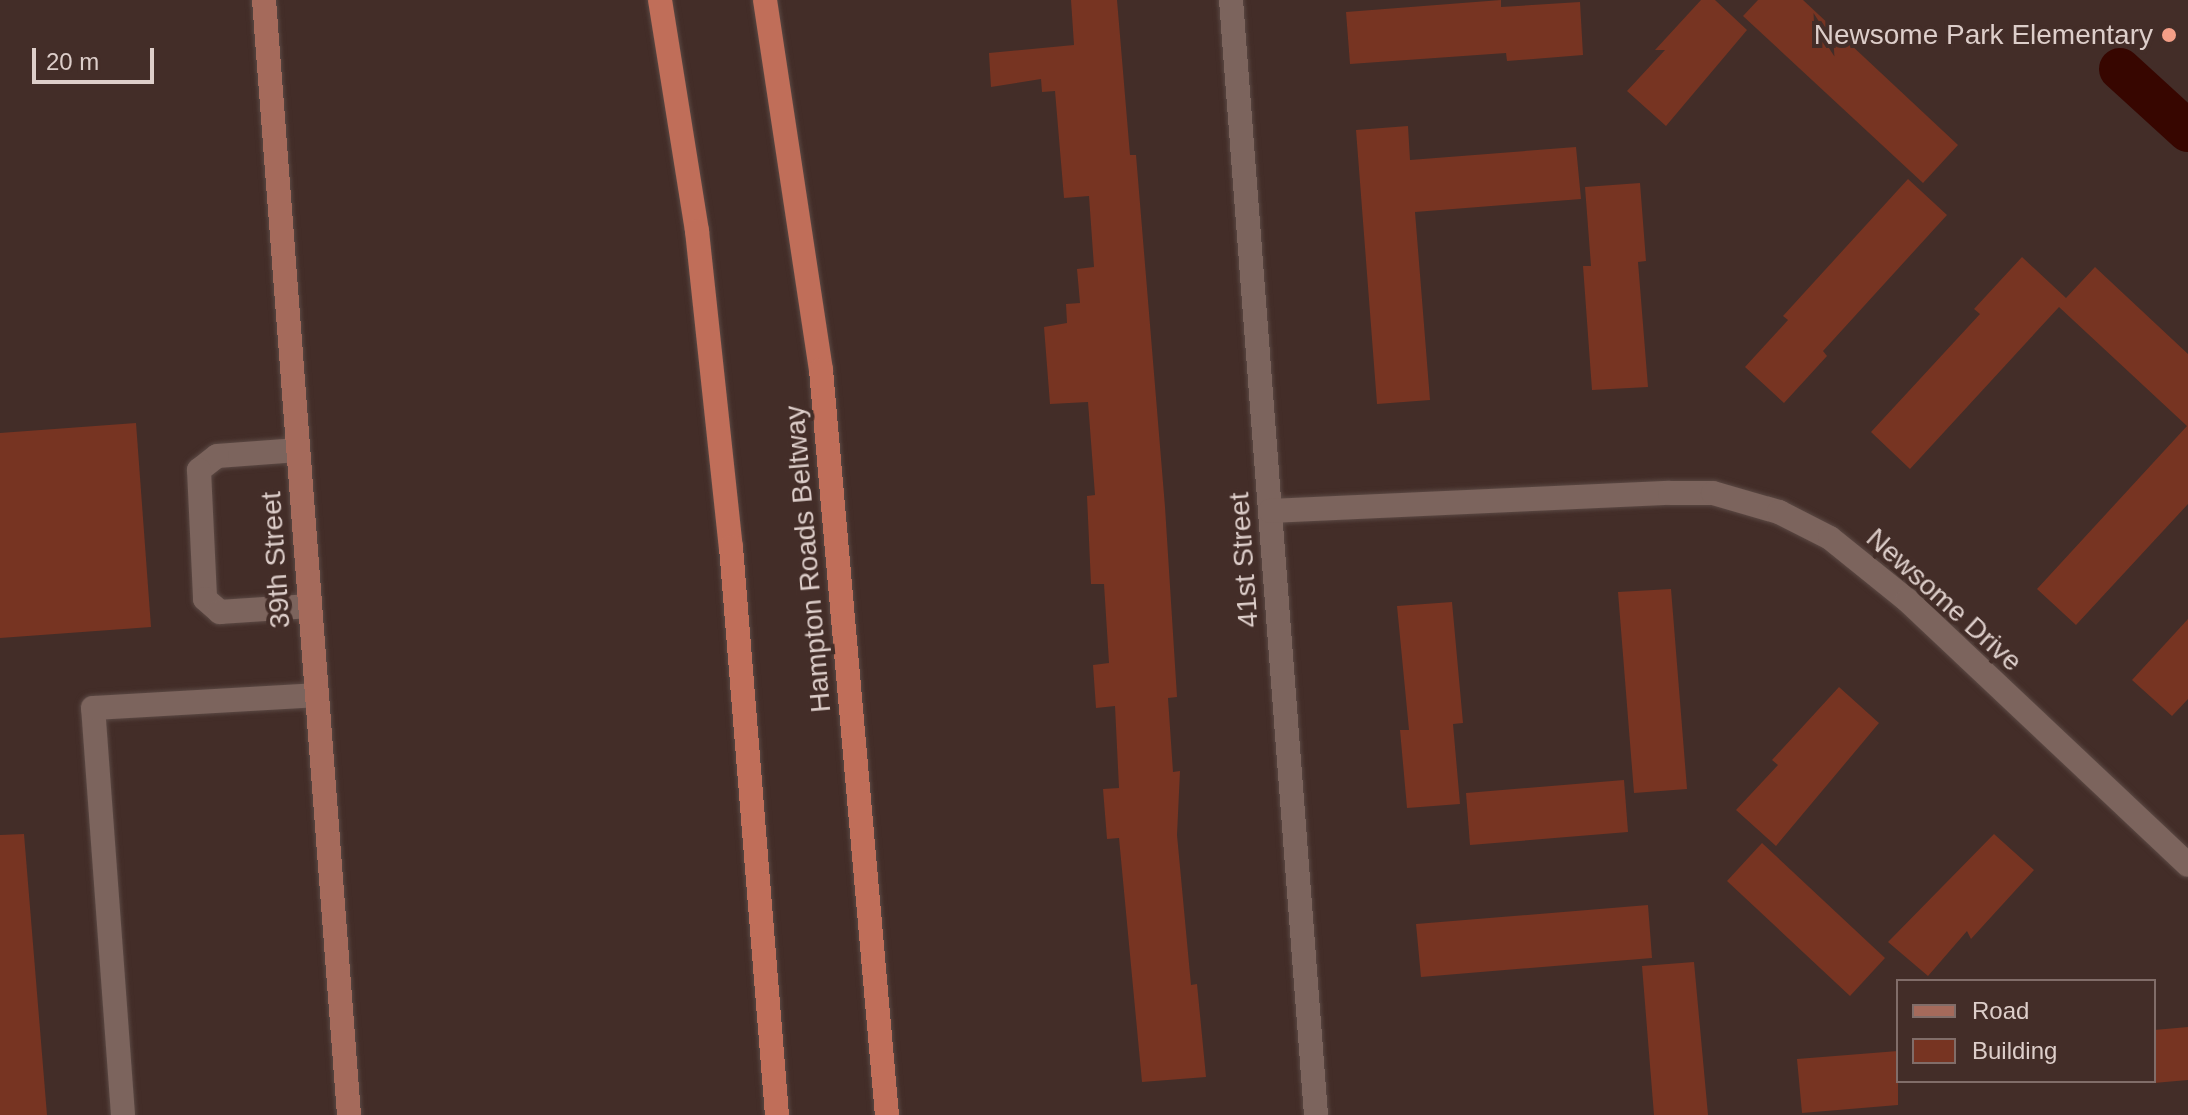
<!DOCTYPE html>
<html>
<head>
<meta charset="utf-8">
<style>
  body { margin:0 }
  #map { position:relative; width:2188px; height:1115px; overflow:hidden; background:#432d28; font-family:Helvetica,sans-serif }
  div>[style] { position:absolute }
  .canal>* { height:42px; margin:-21px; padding:0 21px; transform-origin:21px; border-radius:21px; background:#370600 }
  .building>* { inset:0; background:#773422 }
  .roads { filter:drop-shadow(0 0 2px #5b4944) drop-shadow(0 0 2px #5b4944) }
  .minor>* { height:24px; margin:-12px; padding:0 12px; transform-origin:12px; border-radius:12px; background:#7c645d }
  .major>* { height:24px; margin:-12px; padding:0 12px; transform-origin:12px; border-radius:12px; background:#a56a5b }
  .highway>* { height:24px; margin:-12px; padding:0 12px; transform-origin:12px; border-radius:12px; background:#c06e59 }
  .dots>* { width:22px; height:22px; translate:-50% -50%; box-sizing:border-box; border:4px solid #432d28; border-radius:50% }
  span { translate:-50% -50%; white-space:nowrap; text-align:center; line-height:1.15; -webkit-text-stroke:8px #432d28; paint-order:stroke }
  .poi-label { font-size:28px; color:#ddceca }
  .right { translate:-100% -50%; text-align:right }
  .street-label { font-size:28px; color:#ddceca }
  .legend { position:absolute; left:1896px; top:979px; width:260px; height:104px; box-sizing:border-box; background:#432d28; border:2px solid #816d69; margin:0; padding:10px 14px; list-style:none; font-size:24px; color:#ddceca }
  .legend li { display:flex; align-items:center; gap:16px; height:40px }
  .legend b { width:40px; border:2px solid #816d69 }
  .scale { position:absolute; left:32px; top:48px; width:122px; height:36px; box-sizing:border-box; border:4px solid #ddceca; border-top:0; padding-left:10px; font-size:24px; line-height:28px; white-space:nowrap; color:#ddceca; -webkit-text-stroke:6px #432d28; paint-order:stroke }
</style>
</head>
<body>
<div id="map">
  <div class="canal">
    <i style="left:2120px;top:69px;width:92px;rotate:42.4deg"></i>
  </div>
  <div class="building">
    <i style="clip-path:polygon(1071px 0,1117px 0,1130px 155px,1136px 155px,1165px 507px,1177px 697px,1168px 698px,1173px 772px,1180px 771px,1177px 835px,1191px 985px,1197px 984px,1206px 1077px,1142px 1082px,1119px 838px,1107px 839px,1103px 789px,1119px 788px,1115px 706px,1096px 708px,1093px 665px,1109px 663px,1104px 584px,1091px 584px,1087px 496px,1095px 495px,1088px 402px,1050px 404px,1044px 327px,1067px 323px,1066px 304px,1080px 303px,1077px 269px,1094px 267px,1089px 196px,1064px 198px,1055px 91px,1042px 92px,1041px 79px,991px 87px,989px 53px,1074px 45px)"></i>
    <i style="clip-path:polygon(1501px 0,1501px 7px,1580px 2px,1583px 55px,1507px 61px,1506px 53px,1350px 64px,1346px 12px)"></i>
    <i style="clip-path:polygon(1701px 0,1715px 0,1747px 30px,1666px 126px,1627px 91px,1665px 50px,1655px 50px)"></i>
    <i style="clip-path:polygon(1758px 0,1803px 0,1958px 145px,1923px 183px,1743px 16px)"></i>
    <i style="clip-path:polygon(1408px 126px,1410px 160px,1576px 147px,1581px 199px,1415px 212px,1430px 400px,1377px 404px,1356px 130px)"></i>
    <i style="clip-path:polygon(1908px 179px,1947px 215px,1823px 351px,1827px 356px,1784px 403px,1745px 367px,1788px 320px,1783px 316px)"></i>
    <i style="clip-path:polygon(1640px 183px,1646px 261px,1638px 262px,1648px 387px,1592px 390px,1583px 266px,1591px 266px,1585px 187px)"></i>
    <i style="clip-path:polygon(2022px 257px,2066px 298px,2095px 267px,2188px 354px,2188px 504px,2076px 625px,2037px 589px,2187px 426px,2059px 307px,1910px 469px,1871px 432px,1980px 314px,1974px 309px)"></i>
    <i style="clip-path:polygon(136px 423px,151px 627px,0 638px,0 433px)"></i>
    <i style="clip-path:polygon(1671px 589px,1687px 789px,1634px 793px,1618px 592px)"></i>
    <i style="clip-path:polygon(1452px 602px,1463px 723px,1453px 724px,1460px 804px,1407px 808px,1400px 730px,1409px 730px,1397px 606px)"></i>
    <i style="clip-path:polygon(2188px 619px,2188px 699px,2172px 716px,2132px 680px)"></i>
    <i style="clip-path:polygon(1839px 687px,1879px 723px,1776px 846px,1736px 810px,1778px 765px,1772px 760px)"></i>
    <i style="clip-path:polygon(1624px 780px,1628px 832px,1470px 845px,1466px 793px)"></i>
    <i style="clip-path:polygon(24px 834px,47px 1115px,0 1115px,0 835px)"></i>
    <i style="clip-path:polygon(1994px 834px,2034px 870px,1971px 939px,1967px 931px,1928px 976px,1888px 942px)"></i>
    <i style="clip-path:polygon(1762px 843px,1885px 958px,1850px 996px,1727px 881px)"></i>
    <i style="clip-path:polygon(1648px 905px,1652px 958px,1421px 977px,1416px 924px)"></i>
    <i style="clip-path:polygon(1694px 962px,1708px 1115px,1654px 1115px,1642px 966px)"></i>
    <i style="clip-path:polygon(2188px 1027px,2188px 1080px,2154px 1083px,2154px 1030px)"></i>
    <i style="clip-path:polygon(1898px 1051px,1898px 1105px,1802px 1113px,1797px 1059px)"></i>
  </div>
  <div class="roads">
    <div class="minor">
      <i style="left:1231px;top:0;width:1118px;rotate:85.64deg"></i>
      <i style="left:298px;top:450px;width:81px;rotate:175.8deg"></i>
      <i style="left:217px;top:456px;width:23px;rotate:142deg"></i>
      <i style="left:199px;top:470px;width:129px;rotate:87.3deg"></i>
      <i style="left:205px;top:599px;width:20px;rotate:41deg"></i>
      <i style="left:220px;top:612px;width:90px;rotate:-3.8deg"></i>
      <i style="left:1270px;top:511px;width:400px;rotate:-2.6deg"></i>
      <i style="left:1670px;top:493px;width:43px"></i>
      <i style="left:1713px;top:493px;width:69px;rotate:16.1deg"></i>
      <i style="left:1779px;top:512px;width:57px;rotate:27deg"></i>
      <i style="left:1830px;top:538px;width:99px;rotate:38.8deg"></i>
      <i style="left:1907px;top:600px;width:386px;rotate:43.3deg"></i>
      <i style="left:123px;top:1115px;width:408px;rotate:-94.2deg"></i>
      <i style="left:93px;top:708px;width:223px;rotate:-3.3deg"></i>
    </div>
    <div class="major">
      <i style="left:264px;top:0;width:1118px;rotate:85.64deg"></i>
    </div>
    <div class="highway">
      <i style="left:660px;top:0;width:234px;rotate:80.9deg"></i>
      <i style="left:697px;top:231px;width:318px;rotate:83.9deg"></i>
      <i style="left:731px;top:547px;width:570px;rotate:85.37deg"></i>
      <i style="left:765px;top:0;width:374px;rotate:81.4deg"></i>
      <i style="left:821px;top:370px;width:748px;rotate:84.94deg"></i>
    </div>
  </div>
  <div class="dots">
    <i style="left:2169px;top:35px;background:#f49e87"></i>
  </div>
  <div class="poi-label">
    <span class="right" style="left:2153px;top:35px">Newsome Park Elementary</span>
  </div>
  <div class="street-label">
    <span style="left:808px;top:559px;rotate:-95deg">Hampton Roads Beltway</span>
    <span style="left:276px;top:560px;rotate:-94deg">39th Street</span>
    <span style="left:1244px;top:560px;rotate:-94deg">41st Street</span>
    <span style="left:1944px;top:600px;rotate:42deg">Newsome Drive</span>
  </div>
  <ul class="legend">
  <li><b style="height:10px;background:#a56a5b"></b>Road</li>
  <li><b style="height:22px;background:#773422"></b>Building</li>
  </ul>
  <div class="scale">20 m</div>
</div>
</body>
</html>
